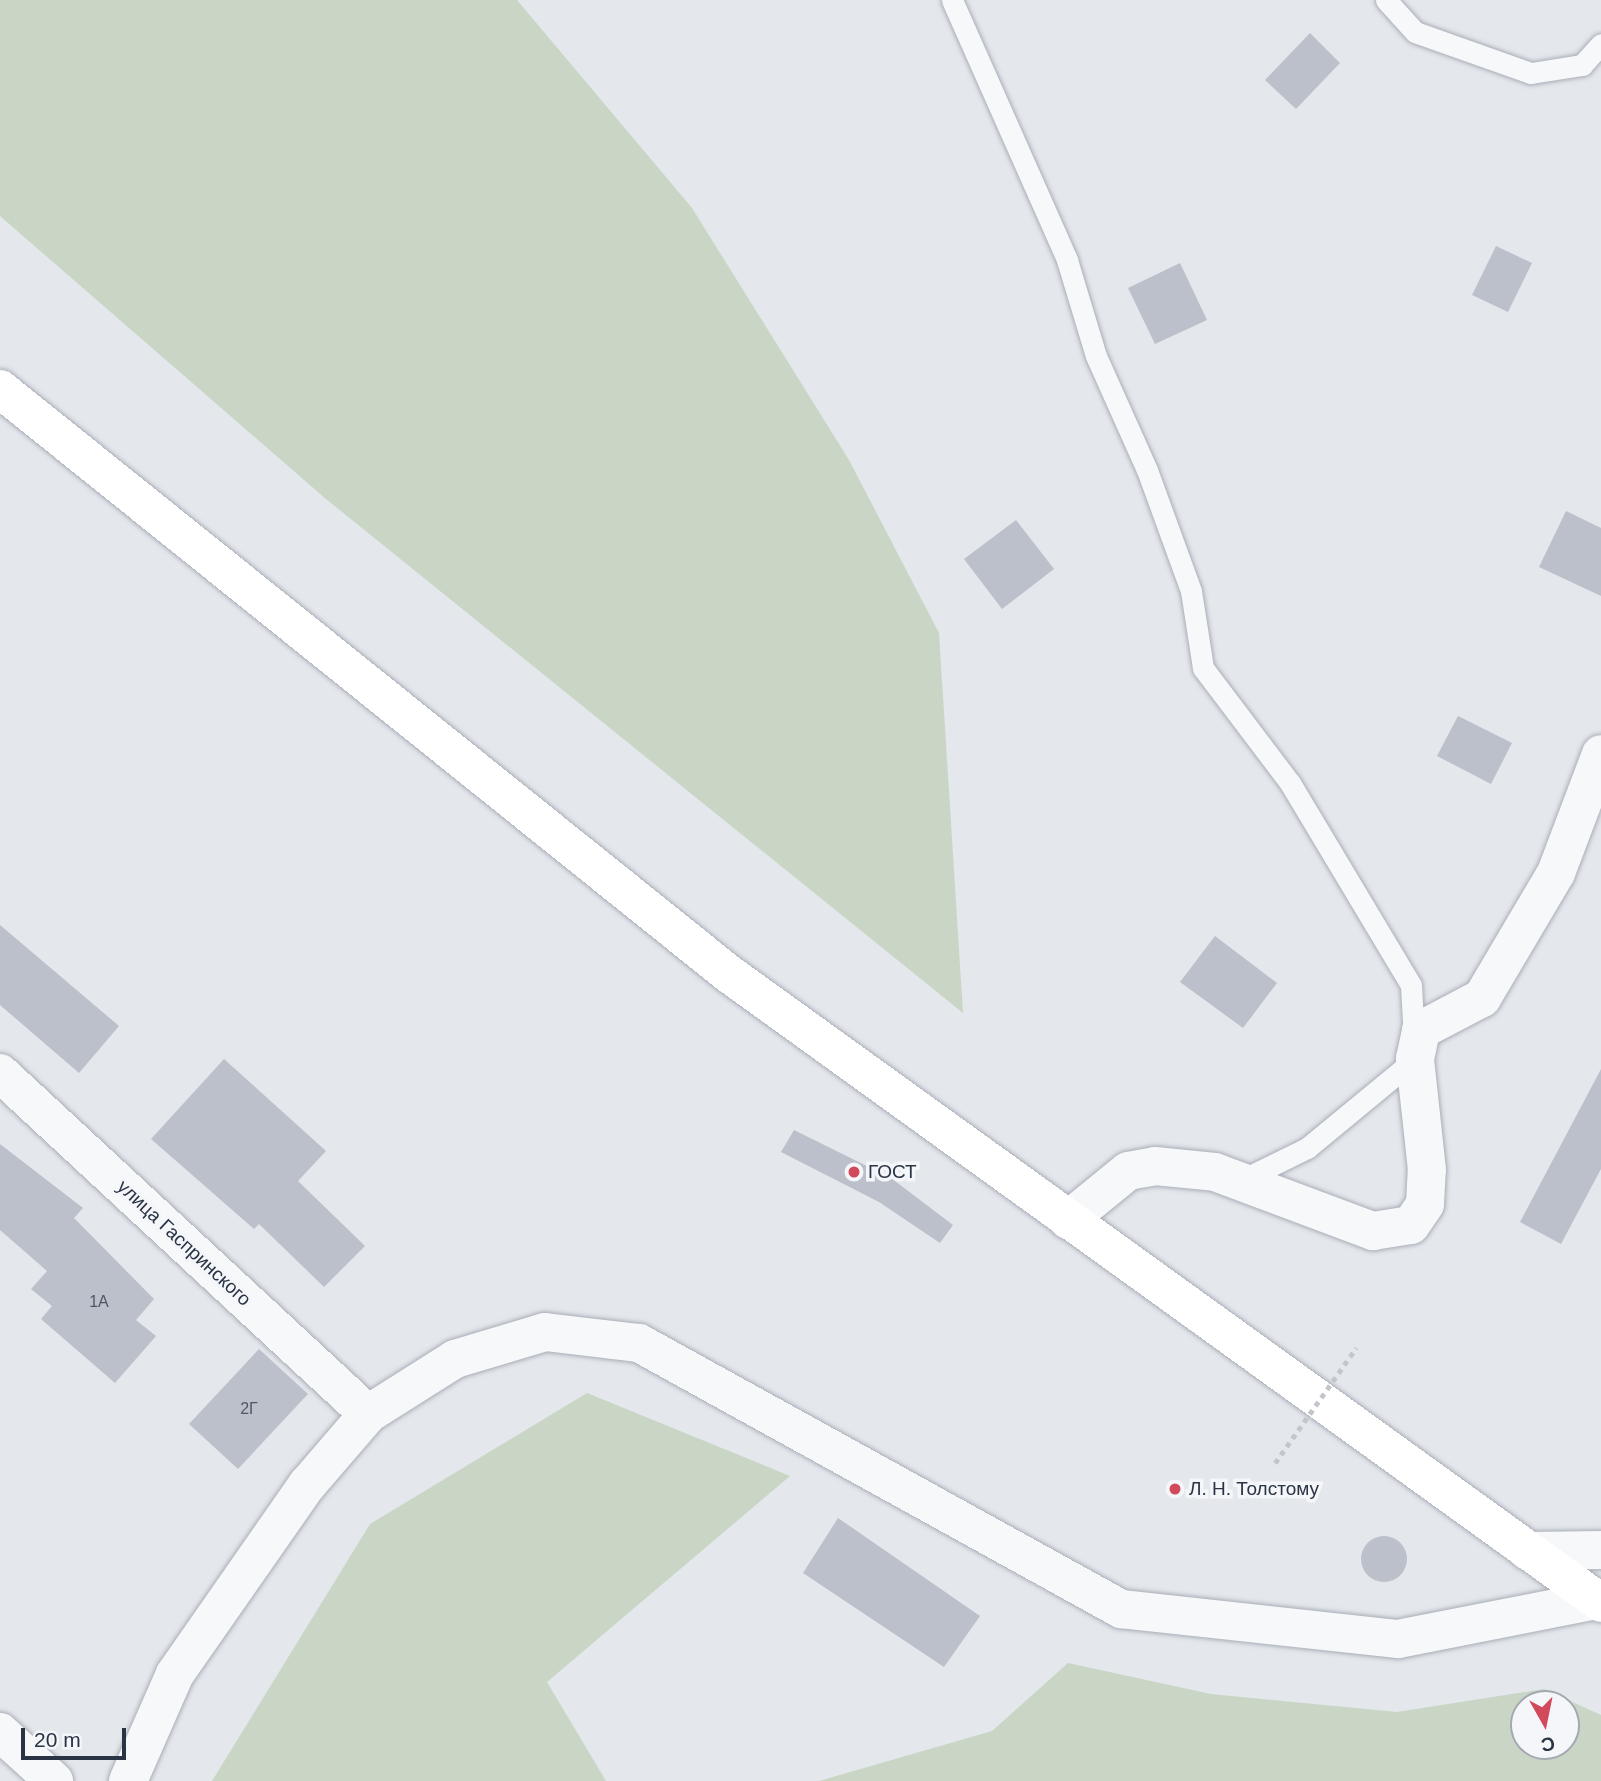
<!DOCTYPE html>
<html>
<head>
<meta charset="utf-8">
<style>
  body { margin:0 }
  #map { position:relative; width:1601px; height:1781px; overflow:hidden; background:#e4e7ec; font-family:Helvetica,sans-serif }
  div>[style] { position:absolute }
  .green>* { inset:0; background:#c9d6c5 }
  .building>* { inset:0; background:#bbc0ca }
  .round { border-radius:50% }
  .roads { filter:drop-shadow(0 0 2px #a9aeb7) drop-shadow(0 0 2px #a9aeb7) }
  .lane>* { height:21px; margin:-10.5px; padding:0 10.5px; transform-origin:10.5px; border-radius:10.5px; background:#f7f8fa }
  .street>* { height:38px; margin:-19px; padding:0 19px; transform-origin:19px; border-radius:19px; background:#f7f8fa }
  .primary>* { height:38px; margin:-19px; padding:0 19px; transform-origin:19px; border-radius:19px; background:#fff }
  .path-bridge>* { height:4.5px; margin-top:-2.25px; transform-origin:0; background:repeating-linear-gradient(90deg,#c2c5cb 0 5px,transparent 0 10px) }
  .dots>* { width:19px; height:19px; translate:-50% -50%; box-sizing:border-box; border:4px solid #f4f6f9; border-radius:50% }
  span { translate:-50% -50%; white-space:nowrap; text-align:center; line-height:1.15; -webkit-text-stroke:7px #f4f6f9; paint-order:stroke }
  .number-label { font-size:16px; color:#4f5766 }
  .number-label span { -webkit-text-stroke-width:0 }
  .poi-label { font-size:19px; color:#2b3445 }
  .left { translate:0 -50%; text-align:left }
  .street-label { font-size:19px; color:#2b3445 }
  .north { position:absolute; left:1510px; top:1690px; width:70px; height:70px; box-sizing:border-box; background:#f4f6f9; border:2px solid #a4a8b1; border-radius:50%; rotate:171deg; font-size:19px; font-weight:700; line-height:28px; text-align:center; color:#2b3445 }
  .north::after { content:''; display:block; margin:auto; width:24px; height:32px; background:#d1495b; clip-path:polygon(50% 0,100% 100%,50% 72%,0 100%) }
  .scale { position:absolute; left:21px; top:1728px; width:105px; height:32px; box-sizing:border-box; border:4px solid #2b3445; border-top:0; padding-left:9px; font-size:21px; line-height:24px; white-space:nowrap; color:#2b3445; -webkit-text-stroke:5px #f4f6f9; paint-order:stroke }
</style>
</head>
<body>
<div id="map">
  <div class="green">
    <i style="clip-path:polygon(0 0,517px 0,692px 208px,849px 460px,939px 633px,963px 1013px,326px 499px,0 216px)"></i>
    <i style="clip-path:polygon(587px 1393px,790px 1476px,547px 1682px,606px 1781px,212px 1781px,370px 1524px)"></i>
    <i style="clip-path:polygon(evenodd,1068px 1663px,1211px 1694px,1397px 1712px,1544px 1689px,1601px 1715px,1601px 1781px,819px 1781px,992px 1731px,1068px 1663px,1524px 1704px,1566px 1704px,1566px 1746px,1524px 1746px,1524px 1704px)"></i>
  </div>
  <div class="building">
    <i style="clip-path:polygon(1310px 33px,1340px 63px,1296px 109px,1265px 80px)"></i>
    <i style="clip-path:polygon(1496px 246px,1532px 263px,1508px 312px,1472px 295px)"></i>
    <i style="clip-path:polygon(1180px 263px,1207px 320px,1155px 344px,1128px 288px)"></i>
    <i style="clip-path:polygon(1566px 511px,1601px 528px,1601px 596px,1539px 567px)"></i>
    <i style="clip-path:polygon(1016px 520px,1054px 569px,1002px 609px,964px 559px)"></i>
    <i style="clip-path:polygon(1458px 716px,1512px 743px,1491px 784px,1437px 756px)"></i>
    <i style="clip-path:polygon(0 925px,119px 1026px,79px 1073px,0 1005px)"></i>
    <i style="clip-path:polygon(1215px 936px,1277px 983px,1243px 1028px,1180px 982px)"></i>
    <i style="clip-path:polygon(224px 1059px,326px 1151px,298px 1181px,365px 1246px,324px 1287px,259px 1224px,254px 1229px,151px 1139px)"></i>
    <i style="clip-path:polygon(1601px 1069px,1601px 1169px,1561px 1244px,1520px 1222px)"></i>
    <i style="clip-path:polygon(794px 1130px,891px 1178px,953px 1225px,940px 1243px,879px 1202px,781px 1152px)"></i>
    <i style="clip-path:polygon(0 1144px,83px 1208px,74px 1218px,154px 1299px,136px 1320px,156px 1336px,115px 1383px,41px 1319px,52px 1306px,31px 1289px,47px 1271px,0 1230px)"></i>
    <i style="clip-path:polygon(259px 1349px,308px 1394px,238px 1469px,189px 1424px)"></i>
    <i style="clip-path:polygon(838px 1518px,980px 1616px,944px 1667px,803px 1573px)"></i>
    <i class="round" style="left:1361px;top:1536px;width:46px;height:46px"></i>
  </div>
  <div class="roads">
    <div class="lane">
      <i style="left:952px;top:0;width:284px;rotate:66.1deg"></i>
      <i style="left:1067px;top:260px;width:100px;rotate:73.2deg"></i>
      <i style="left:1096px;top:356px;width:125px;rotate:65.9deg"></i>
      <i style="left:1147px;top:470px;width:129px;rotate:70deg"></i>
      <i style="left:1191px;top:591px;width:78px;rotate:81.1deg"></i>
      <i style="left:1203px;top:668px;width:144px;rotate:52.9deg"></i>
      <i style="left:1290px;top:783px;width:235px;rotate:59.1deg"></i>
      <i style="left:1411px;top:985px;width:74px;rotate:86.9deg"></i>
      <i style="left:1415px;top:1059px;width:140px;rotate:140.5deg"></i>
      <i style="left:1307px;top:1148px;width:75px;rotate:153.8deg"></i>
      <i style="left:1386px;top:0;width:43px;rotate:47.8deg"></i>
      <i style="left:1415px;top:32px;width:123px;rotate:19.5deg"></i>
      <i style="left:1531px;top:73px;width:52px;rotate:-8.9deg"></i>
      <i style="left:1582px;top:65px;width:28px;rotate:-48deg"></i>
    </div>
    <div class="street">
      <i style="left:0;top:1073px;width:502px;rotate:42.82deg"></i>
      <i style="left:1068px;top:1220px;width:77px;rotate:-39.2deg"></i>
      <i style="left:1128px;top:1171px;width:27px;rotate:-10deg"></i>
      <i style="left:1155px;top:1166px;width:60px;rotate:5.7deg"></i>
      <i style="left:1215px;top:1172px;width:169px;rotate:20.5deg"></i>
      <i style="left:1373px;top:1231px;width:38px;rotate:-9deg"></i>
      <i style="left:1411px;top:1225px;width:25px;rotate:-56deg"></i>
      <i style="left:1425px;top:1204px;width:34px;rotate:-87deg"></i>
      <i style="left:1427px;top:1170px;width:112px;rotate:-96.2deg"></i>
      <i style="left:1415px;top:1059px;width:30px;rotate:-78deg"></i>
      <i style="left:1421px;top:1030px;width:69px;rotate:-27.7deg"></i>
      <i style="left:1482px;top:998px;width:145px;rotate:-59.4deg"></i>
      <i style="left:1556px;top:873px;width:127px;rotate:-69.3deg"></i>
      <i style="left:1528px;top:1551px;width:73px;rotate:-0.8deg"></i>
      <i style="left:0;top:1732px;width:73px;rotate:42.2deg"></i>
      <i style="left:128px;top:1781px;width:117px;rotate:-66.3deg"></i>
      <i style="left:175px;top:1674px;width:231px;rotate:-55.1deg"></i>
      <i style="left:307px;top:1485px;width:94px;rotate:-49.3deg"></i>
      <i style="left:368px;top:1414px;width:103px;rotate:-32.3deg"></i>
      <i style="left:455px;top:1359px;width:94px;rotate:-16.7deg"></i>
      <i style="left:545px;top:1332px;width:95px;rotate:6.7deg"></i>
      <i style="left:639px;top:1343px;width:551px;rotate:28.89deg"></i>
      <i style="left:1121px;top:1609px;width:279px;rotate:6.2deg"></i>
      <i style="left:1398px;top:1639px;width:203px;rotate:-11.1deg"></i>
    </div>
    <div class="primary">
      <i style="left:0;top:389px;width:935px;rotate:38.75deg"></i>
      <i style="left:729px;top:974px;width:1075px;rotate:35.8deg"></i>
    </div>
  </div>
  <div class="path-bridge">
    <i style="left:1275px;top:1463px;width:141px;rotate:-54.8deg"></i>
  </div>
  <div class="dots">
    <i style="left:854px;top:1172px;background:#d1495b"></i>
    <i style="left:1175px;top:1489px;background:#d1495b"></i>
  </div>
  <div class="number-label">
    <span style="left:99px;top:1302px">1А</span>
    <span style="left:249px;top:1409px">2Г</span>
  </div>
  <div class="poi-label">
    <span class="left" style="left:868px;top:1172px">ГОСТ</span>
    <span class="left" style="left:1189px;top:1489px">Л. Н. Толстому</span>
  </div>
  <div class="street-label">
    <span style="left:184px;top:1243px;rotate:43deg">улица Гаспринского</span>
  </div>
  <div class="north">С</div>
  <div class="scale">20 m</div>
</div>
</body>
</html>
